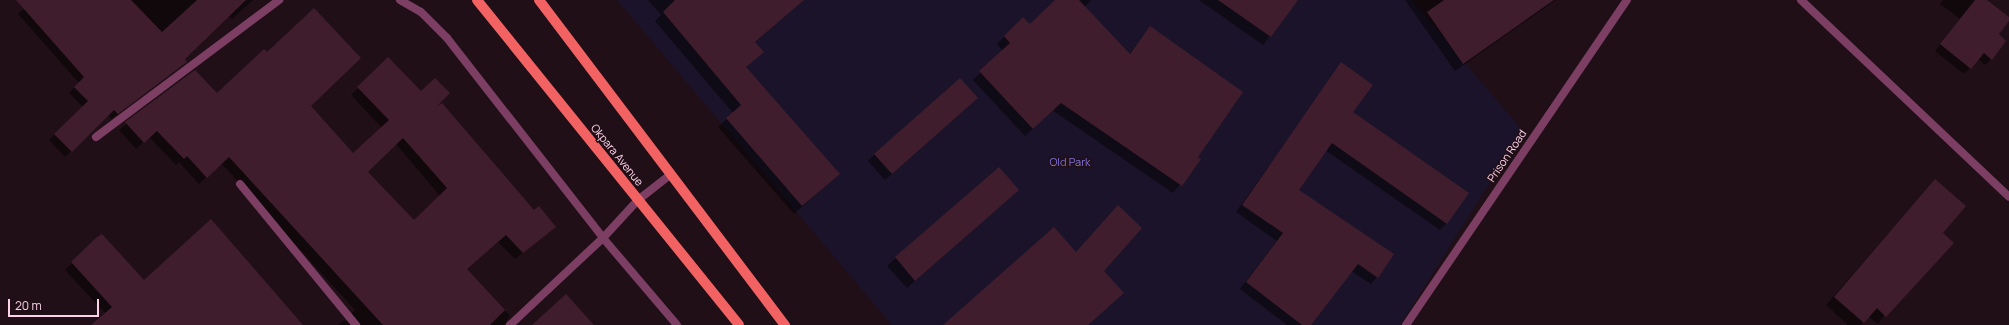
<!DOCTYPE html>
<html>
<head>
<meta charset="utf-8">
<style>
  body { margin:0 }
  #map { position:relative; width:2009px; height:325px; overflow:hidden; background:#210f17; font-family:Manrope,sans-serif }
  div>[style] { position:absolute }
  .green>* { inset:0; background:#1b132a }
  .shadow>* { inset:0; background:#0007 }
  .building>* { inset:0; background:#401d2c }
  .minor>* { height:8px; margin:-4px; padding:0 4px; transform-origin:4px; border-radius:4px; background:#7c3e63 }
  .primary>* { height:10px; margin:-5px; padding:0 5px; transform-origin:5px; border-radius:5px; background:#f36263 }
  span { translate:-50% -50%; white-space:nowrap; text-align:center; line-height:1.15; -webkit-text-stroke:3px #210f17; paint-order:stroke }
  .street-label { font-size:11px; color:#fcd3e8 }
  .park-label { font-size:11px; color:#8074da }
  .scale { position:absolute; left:8px; top:299px; width:91px; height:18px; box-sizing:border-box; border:2px solid #fcd3e8; border-top:0; padding-left:5px; font-size:12px; line-height:14px; white-space:nowrap; color:#fcd3e8; -webkit-text-stroke:3px #210f17; paint-order:stroke }
</style>
</head>
<body>
<div id="map">
  <div class="green">
    <i style="clip-path:polygon(617px 0,1412px 0,1523px 131px,1400px 325px,892px 325px)"></i>
  </div>
  <div class="shadow">
    <i style="clip-path:polygon(32px 0,253px 0,232px 19px,228px 15px,183px 59px,186px 62px,181px 67px,111px 119px,108px 115px,65px 157px,49px 140px,83px 107px,69px 93px,79px 83px,18px 14px)"></i>
    <i style="clip-path:polygon(648px 0,803px 0,755px 42px,745px 67px,830px 182px,794px 214px,718px 127px,733px 113px,655px 21px,661px 15px)"></i>
    <i style="clip-path:polygon(1056px 0,1092px 0,1084px 7px,1129px 54px,1150px 27px,1196px 157px,1200px 159px,1173px 193px,1052px 110px,1025px 136px,973px 80px,1003px 51px,997px 44px,1023px 18px,1030px 25px)"></i>
    <i style="clip-path:polygon(1199px 0,1286px 0,1293px 5px,1263px 45px)"></i>
    <i style="clip-path:polygon(1405px 0,1556px 0,1455px 71px)"></i>
    <i style="clip-path:polygon(1943px 0,1985px 0,2009px 18px,1997px 34px,1991px 59px,1985px 65px,1978px 59px,1964px 74px,1935px 51px,1960px 19px,1940px 4px)"></i>
    <i style="clip-path:polygon(evenodd,388px 59px,432px 109px,534px 211px,554px 227px,515px 259px,498px 242px,466px 269px,510px 316px,504px 325px,338px 325px,344px 320px,348px 323px,346px 319px,355px 310px,221px 163px,199px 184px,179px 162px,176px 165px,149px 137px,136px 149px,119px 130px,195px 71px,217px 95px,309px 106px,353px 154px,382px 128px,351px 95px,388px 59px,396px 144px,440px 196px,414px 221px,367px 172px,396px 144px)"></i>
    <i style="clip-path:polygon(1341px 64px,1352px 112px,1447px 223px,1440px 230px,1325px 150px,1297px 190px,1377px 277px,1371px 284px,1351px 271px,1309px 325px,1287px 325px,1240px 289px,1277px 241px,1236px 212px)"></i>
    <i style="clip-path:polygon(970px 105px,885px 180px,868px 161px,875px 154px)"></i>
    <i style="clip-path:polygon(999px 169px,1018px 190px,907px 288px,887px 266px)"></i>
    <i style="clip-path:polygon(1927px 189px,1942px 233px,1878px 324px,1868px 316px,1861px 325px,1848px 325px,1826px 305px)"></i>
    <i style="clip-path:polygon(72px 263px,144px 281px,302px 325px,92px 325px,106px 314px,65px 270px)"></i>
  </div>
  <div class="building">
    <i style="clip-path:polygon(16px 0,131px 0,162px 32px,197px 0,246px 0,185px 59px,187px 62px,118px 114px,114px 110px,72px 152px,54px 134px,88px 101px,74px 87px,84px 77px)"></i>
    <i style="clip-path:polygon(675px 0,804px 0,755px 42px,764px 52px,746px 67px,840px 174px,802px 206px,726px 118px,741px 105px,663px 12px)"></i>
    <i style="clip-path:polygon(1055px 0,1079px 0,1130px 54px,1150px 26px,1243px 92px,1198px 157px,1201px 159px,1182px 186px,1061px 103px,1033px 129px,979px 71px,1010px 43px,1004px 36px,1023px 17px,1030px 24px)"></i>
    <i style="clip-path:polygon(1218px 0,1298px 0,1271px 37px)"></i>
    <i style="clip-path:polygon(1444px 0,1554px 0,1463px 64px,1427px 12px)"></i>
    <i style="clip-path:polygon(1975px 0,1987px 0,2009px 17px,2009px 21px,1999px 34px,2006px 41px,1992px 60px,1984px 53px,1971px 69px,1940px 44px)"></i>
    <i style="clip-path:polygon(evenodd,314px 8px,361px 58px,311px 106px,353px 153px,389px 120px,357px 87px,388px 57px,421px 91px,435px 78px,450px 93px,436px 107px,442px 103px,534px 210px,539px 206px,556px 227px,523px 253px,506px 235px,467px 269px,505px 310px,490px 325px,383px 325px,229px 157px,207px 178px,187px 156px,184px 159px,157px 131px,144px 143px,125px 122px,195px 70px,217px 93px,264px 49px,267px 52px,314px 8px,403px 138px,447px 188px,414px 220px,368px 172px,403px 138px)"></i>
    <i style="clip-path:polygon(1341px 62px,1373px 85px,1353px 112px,1469px 193px,1447px 224px,1332px 143px,1299px 190px,1394px 254px,1378px 278px,1358px 264px,1311px 325px,1302px 325px,1246px 282px,1283px 233px,1242px 205px)"></i>
    <i style="clip-path:polygon(960px 78px,978px 98px,892px 174px,874px 154px)"></i>
    <i style="clip-path:polygon(999px 167px,1019px 190px,915px 281px,895px 257px)"></i>
    <i style="clip-path:polygon(1935px 179px,1966px 206px,1943px 233px,1954px 243px,1886px 317px,1877px 308px,1864px 323px,1834px 297px)"></i>
    <i style="clip-path:polygon(1118px 205px,1142px 228px,1104px 271px,1124px 293px,1088px 325px,943px 325px,1054px 227px,1076px 252px)"></i>
    <i style="clip-path:polygon(211px 219px,303px 325px,91px 325px,112px 307px,71px 262px,97px 237px,102px 234px,144px 280px)"></i>
    <i style="clip-path:polygon(566px 294px,594px 325px,532px 325px)"></i>
  </div>
  <div class="minor">
    <i style="left:400px;top:0;width:24px;rotate:30deg"></i>
    <i style="left:421px;top:12px;width:37px;rotate:45deg"></i>
    <i style="left:447px;top:38px;width:254px;rotate:52deg"></i>
    <i style="left:603px;top:238px;width:114px;rotate:49.6deg"></i>
    <i style="left:1801px;top:0;width:286px;rotate:43.4deg"></i>
    <i style="left:96px;top:137px;width:229px;rotate:-36.8deg"></i>
    <i style="left:240px;top:184px;width:183px;rotate:50.6deg"></i>
    <i style="left:510px;top:325px;width:127px;rotate:-43.1deg"></i>
    <i style="left:603px;top:238px;width:52px;rotate:-47.4deg"></i>
    <i style="left:638px;top:200px;width:42px;rotate:-38.2deg"></i>
    <i style="left:1406px;top:325px;width:393px;rotate:-55.8deg"></i>
  </div>
  <div class="primary">
    <i style="left:477px;top:0;width:417px;rotate:51.1deg"></i>
    <i style="left:539px;top:0;width:408px;rotate:52.9deg"></i>
  </div>
  <div class="street-label">
    <span style="left:617px;top:155px;rotate:51deg">Okpara Avenue</span>
    <span style="left:1507px;top:156px;rotate:-56deg">Prison Road</span>
  </div>
  <div class="park-label">
    <span style="left:1070px;top:162px">Old Park</span>
  </div>
  <div class="scale">20 m</div>
</div>
</body>
</html>
